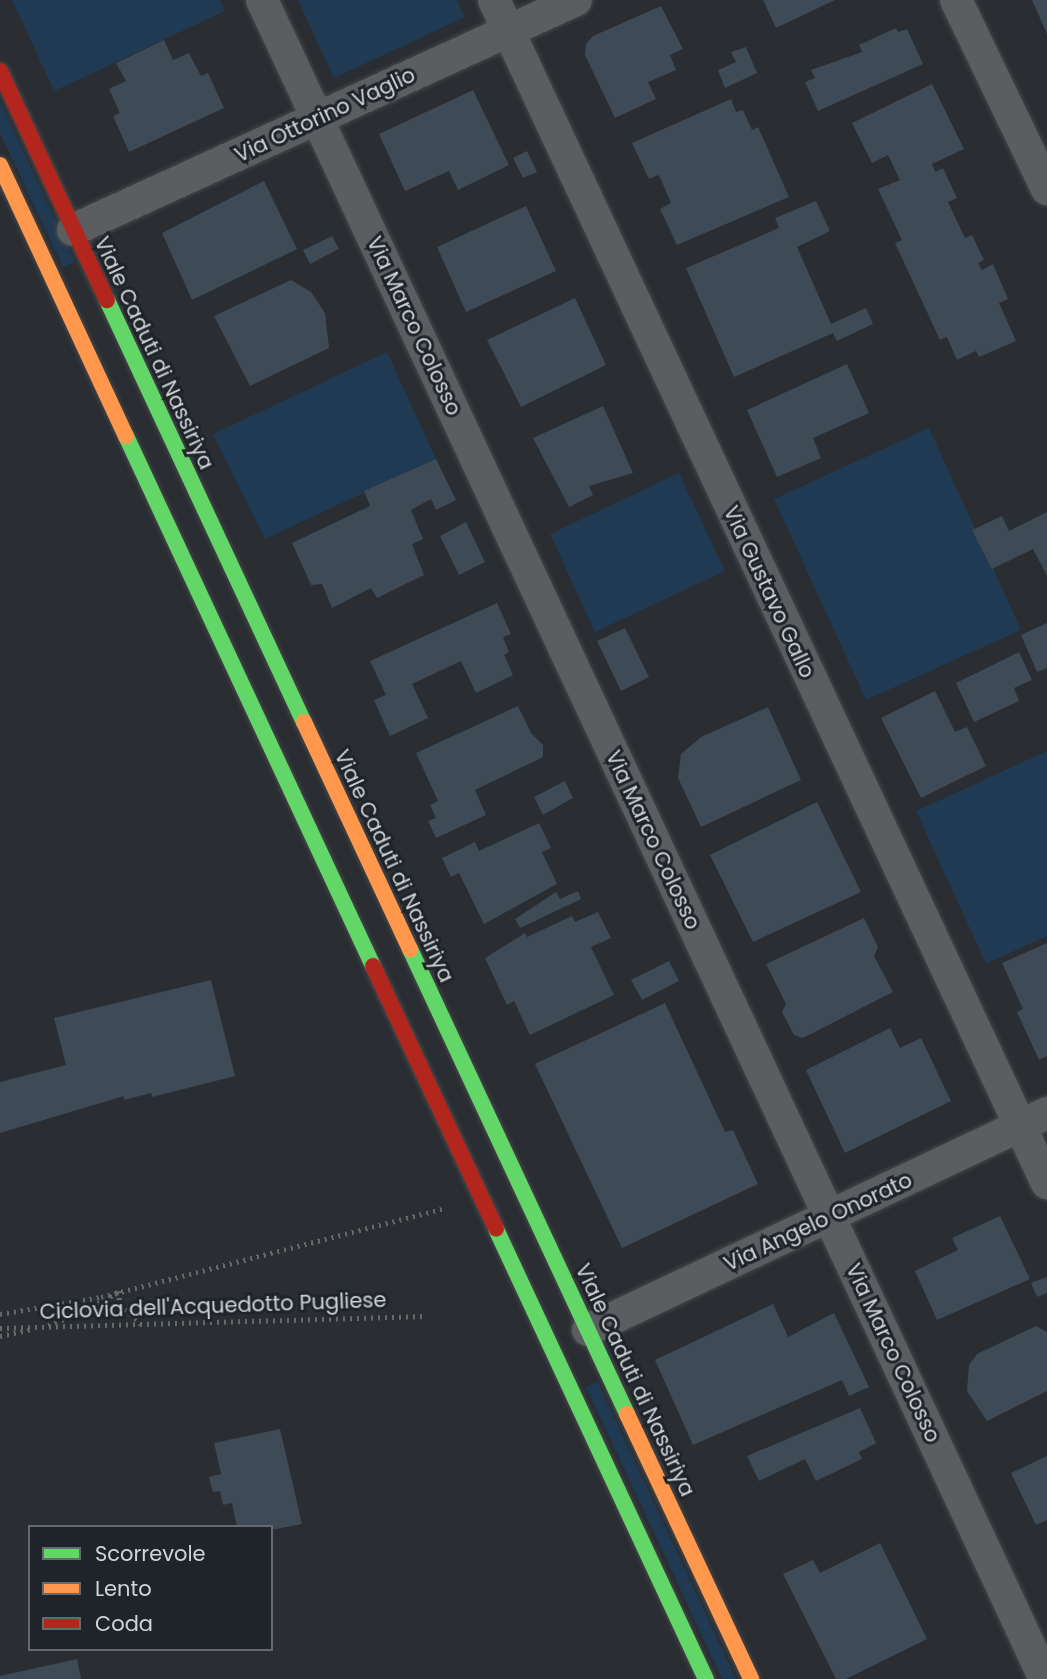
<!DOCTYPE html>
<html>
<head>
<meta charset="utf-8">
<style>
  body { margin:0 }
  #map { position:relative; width:1047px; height:1679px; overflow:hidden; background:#2a2d31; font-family:Poppins,sans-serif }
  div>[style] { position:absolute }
  .green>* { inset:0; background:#203a53 }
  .building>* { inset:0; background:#3e4a56 }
  .path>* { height:4.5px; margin-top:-2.25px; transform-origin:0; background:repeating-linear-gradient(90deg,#67686a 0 2px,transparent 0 7px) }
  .roads { filter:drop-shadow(0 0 2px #45484b) drop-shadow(0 0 2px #45484b) }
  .street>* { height:32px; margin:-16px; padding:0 16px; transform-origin:16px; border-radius:16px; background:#5c5d60 }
  .fast>* { height:16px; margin:-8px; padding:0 8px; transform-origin:8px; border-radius:8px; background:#63d668 }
  .slow>* { height:16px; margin:-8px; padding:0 8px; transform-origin:8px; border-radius:8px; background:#ff974d }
  .jam>* { height:16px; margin:-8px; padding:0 8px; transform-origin:8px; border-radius:8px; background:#b3261e }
  span { translate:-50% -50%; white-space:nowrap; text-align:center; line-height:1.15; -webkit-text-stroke:6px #1e242a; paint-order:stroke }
  .street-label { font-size:21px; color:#d0d4d8 }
  .legend { position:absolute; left:28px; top:1525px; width:245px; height:126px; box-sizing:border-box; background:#1e242a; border:2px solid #656a70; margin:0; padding:9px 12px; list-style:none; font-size:21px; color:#d0d4d8 }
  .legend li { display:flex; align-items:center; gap:14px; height:35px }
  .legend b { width:35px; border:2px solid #656a70 }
</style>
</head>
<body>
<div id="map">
  <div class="green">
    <i style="clip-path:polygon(12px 0,220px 0,225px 11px,54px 91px)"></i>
    <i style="clip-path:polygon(298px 0,457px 0,465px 17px,334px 78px)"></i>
    <i style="clip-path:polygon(0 101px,75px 262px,63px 267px,0 133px)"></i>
    <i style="clip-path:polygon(387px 352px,436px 459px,265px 539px,213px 434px)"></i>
    <i style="clip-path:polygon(929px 428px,1021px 630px,866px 700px,774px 499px)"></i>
    <i style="clip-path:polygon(679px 473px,725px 571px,595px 632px,550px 534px)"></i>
    <i style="clip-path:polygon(1047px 751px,1047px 936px,986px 964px,916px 811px)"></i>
    <i style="clip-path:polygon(598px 1382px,736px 1679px,722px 1679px,586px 1387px)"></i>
  </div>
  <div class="building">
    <i style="clip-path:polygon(763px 0,835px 0,776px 28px)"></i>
    <i style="clip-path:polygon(1032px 0,1047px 0,1047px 34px)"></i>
    <i style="clip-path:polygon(661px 6px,683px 49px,670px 55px,676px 70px,648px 82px,656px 99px,615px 118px,585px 55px,586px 44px,593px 36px)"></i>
    <i style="clip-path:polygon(896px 28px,898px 32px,907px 29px,923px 64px,818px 111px,805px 82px,815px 78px,811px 70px,862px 52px,859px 45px)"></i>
    <i style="clip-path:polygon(164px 40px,173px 60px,189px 53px,201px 76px,208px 73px,224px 108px,129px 152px,113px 116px,120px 113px,109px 89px,126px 81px,116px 63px)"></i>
    <i style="clip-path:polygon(746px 47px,757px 73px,725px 88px,718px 70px,736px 62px,731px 52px)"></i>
    <i style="clip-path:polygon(932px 84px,964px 149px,932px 164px,935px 172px,943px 168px,957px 198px,948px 202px,965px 238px,972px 235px,984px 260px,978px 263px,982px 270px,993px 264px,1008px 299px,999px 303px,1016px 341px,979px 357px,976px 351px,957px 360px,947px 337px,940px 340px,895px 243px,902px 240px,878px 189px,900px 180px,888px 155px,872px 163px,852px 123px)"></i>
    <i style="clip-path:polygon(473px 90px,509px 165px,458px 190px,449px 171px,405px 191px,379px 134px)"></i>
    <i style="clip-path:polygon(731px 99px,736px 112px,743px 110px,752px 130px,758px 127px,789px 197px,677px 245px,660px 209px,671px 203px,659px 175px,649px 179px,632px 143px)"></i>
    <i style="clip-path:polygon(527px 151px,537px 172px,523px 178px,513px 158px)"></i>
    <i style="clip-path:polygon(264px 181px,297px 249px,192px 300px,162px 233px)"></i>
    <i style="clip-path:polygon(816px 201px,830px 231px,797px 247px,831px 324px,866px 308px,873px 324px,837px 341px,833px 333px,734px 377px,686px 268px,779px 228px,775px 218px)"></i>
    <i style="clip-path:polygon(526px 206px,556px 271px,466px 312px,437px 247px)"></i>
    <i style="clip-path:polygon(332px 236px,339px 249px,310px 264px,303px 250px)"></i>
    <i style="clip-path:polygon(291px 280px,311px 292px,325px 313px,329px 348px,250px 386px,214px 316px)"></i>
    <i style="clip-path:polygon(575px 298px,606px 365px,521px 407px,487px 340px)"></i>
    <i style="clip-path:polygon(847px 364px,869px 413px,813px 438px,821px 458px,777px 477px,747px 410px)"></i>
    <i style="clip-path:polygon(603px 406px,633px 473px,589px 486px,593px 495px,569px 507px,533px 438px)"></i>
    <i style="clip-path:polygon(436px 459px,456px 500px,436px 510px,431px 499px,411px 510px,423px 539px,412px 544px,424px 575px,377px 598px,371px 588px,332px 608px,322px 584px,311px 585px,292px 543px,370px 506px,364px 491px)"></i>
    <i style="clip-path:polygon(1047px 512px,1047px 576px,1033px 549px,992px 569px,972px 530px,1002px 516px,1009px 531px)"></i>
    <i style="clip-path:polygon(466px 522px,485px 562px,459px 575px,440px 536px)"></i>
    <i style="clip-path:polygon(497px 603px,511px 634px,503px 637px,509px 652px,504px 655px,513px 675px,476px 693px,461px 661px,412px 684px,428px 718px,390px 736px,374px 700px,386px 695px,370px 661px)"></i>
    <i style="clip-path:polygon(1047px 623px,1047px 668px,1037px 672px,1021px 635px)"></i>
    <i style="clip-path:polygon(625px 628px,649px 677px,621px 691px,597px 641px)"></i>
    <i style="clip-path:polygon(1019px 652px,1032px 680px,1014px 688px,1019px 701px,974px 722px,956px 683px)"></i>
    <i style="clip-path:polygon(935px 691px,955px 732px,967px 727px,986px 766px,921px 798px,881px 718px)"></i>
    <i style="clip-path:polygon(518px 706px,531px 733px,543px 745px,543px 757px,475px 790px,486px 815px,436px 838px,428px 821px,436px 818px,430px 805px,438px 801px,416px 753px)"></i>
    <i style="clip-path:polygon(768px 707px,801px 780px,701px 827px,678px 778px,681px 754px,701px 737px)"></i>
    <i style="clip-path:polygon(565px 781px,573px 798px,543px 815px,534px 797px)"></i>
    <i style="clip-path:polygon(817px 802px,861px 892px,753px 942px,710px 855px)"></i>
    <i style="clip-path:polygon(539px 823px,551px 848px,542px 852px,557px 884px,484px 924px,459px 873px,451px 877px,442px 858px,475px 842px,479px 851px)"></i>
    <i style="clip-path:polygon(578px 891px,581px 899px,520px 928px,515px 919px,556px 892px,560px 899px)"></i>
    <i style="clip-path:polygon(598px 912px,611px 938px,591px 947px,614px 995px,530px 1035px,514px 1001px,507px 1005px,485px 958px,525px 933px,527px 937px,572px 916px,575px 922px)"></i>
    <i style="clip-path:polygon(864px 918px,878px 947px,874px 956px,893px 992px,803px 1038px,794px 1035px,782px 1012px,786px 1004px,766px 964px)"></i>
    <i style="clip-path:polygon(1047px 943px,1047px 1056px,1039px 1060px,1017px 1012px,1023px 1009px,1002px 963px)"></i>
    <i style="clip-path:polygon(669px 961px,679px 981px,642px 1000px,631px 980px)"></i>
    <i style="clip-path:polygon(211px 980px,235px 1076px,152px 1097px,151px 1093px,124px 1100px,124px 1096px,0 1133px,0 1082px,66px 1065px,54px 1018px)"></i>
    <i style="clip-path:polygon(665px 1003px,725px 1132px,733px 1130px,758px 1184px,622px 1248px,535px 1064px)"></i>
    <i style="clip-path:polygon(890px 1028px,900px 1048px,921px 1038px,951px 1101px,845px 1153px,806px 1070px)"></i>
    <i style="clip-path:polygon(1000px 1216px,1030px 1279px,937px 1320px,915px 1271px,958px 1250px,952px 1238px)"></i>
    <i style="clip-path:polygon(1047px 1277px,1047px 1293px,1037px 1297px,1031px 1283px)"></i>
    <i style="clip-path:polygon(773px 1304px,788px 1337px,834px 1313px,869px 1387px,849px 1396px,842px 1380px,693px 1445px,655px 1360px)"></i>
    <i style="clip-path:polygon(1036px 1326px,1047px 1332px,1047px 1391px,987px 1421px,967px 1391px,969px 1365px,977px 1354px)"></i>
    <i style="clip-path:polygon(860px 1408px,876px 1443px,859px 1452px,862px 1459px,816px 1481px,805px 1459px,759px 1481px,747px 1456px)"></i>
    <i style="clip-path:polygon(280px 1429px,302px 1524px,271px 1530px,271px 1527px,237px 1527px,232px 1503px,223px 1505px,220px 1491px,213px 1492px,209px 1477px,221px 1474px,214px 1443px)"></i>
    <i style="clip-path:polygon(1047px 1456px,1047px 1520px,1036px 1525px,1011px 1473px)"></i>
    <i style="clip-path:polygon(880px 1543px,927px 1639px,846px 1679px,836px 1679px,783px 1574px,813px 1560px,820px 1573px)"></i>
    <i style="clip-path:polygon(77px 1659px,81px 1679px,0 1679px,0 1676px)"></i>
  </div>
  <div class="path">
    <i style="left:0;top:1314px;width:102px;rotate:-9.6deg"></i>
    <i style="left:101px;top:1297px;width:354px;rotate:-14.5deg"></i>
    <i style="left:48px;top:1325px;width:40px;rotate:-20.2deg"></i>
    <i style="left:86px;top:1311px;width:39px;rotate:-31deg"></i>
    <i style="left:119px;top:1291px;width:13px;rotate:86deg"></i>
    <i style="left:120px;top:1304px;width:29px;rotate:44deg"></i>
    <i style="left:0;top:1328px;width:427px;rotate:-1.6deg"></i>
    <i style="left:0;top:1336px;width:34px;rotate:-12deg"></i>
  </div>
  <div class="roads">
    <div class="street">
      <i style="left:262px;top:0;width:1853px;rotate:65deg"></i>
      <i style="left:494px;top:0;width:1306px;rotate:64.95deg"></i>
      <i style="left:956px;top:0;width:210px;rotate:64.3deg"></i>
      <i style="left:73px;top:230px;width:553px;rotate:-24.57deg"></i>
      <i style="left:588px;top:1330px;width:508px;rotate:-25.3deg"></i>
    </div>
    <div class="fast">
      <i style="left:107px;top:300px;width:466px;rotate:65deg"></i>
      <i style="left:126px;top:436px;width:585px;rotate:65.01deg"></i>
      <i style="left:410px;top:949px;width:513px;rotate:64.98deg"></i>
      <i style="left:496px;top:1229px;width:497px;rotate:65deg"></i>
    </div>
    <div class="slow">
      <i style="left:0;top:165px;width:299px;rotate:65.1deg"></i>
      <i style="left:304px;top:722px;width:251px;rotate:65deg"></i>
      <i style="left:627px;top:1414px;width:293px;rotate:64.9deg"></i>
    </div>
    <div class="jam">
      <i style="left:0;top:71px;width:253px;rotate:65deg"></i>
      <i style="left:373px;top:966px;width:290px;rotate:64.9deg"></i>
    </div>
  </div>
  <div class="street-label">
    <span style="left:325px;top:115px;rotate:-25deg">Via Ottorino Vaglio</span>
    <span style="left:414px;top:326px;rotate:65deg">Via Marco Colosso</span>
    <span style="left:154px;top:353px;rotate:65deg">Viale Caduti di Nassiriya</span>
    <span style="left:769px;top:592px;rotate:65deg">Via Gustavo Gallo</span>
    <span style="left:653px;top:840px;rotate:65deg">Via Marco Colosso</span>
    <span style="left:394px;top:866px;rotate:65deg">Viale Caduti di Nassiriya</span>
    <span style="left:818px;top:1222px;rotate:-25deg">Via Angelo Onorato</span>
    <span style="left:213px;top:1306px;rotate:-2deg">Ciclovia dell'Acquedotto Pugliese</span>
    <span style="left:893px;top:1353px;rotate:65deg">Via Marco Colosso</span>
    <span style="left:635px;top:1380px;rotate:65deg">Viale Caduti di Nassiriya</span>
  </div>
  <ul class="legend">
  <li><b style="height:9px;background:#63d668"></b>Scorrevole</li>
  <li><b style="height:9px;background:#ff974d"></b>Lento</li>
  <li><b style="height:9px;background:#b3261e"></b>Coda</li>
  </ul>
</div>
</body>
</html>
